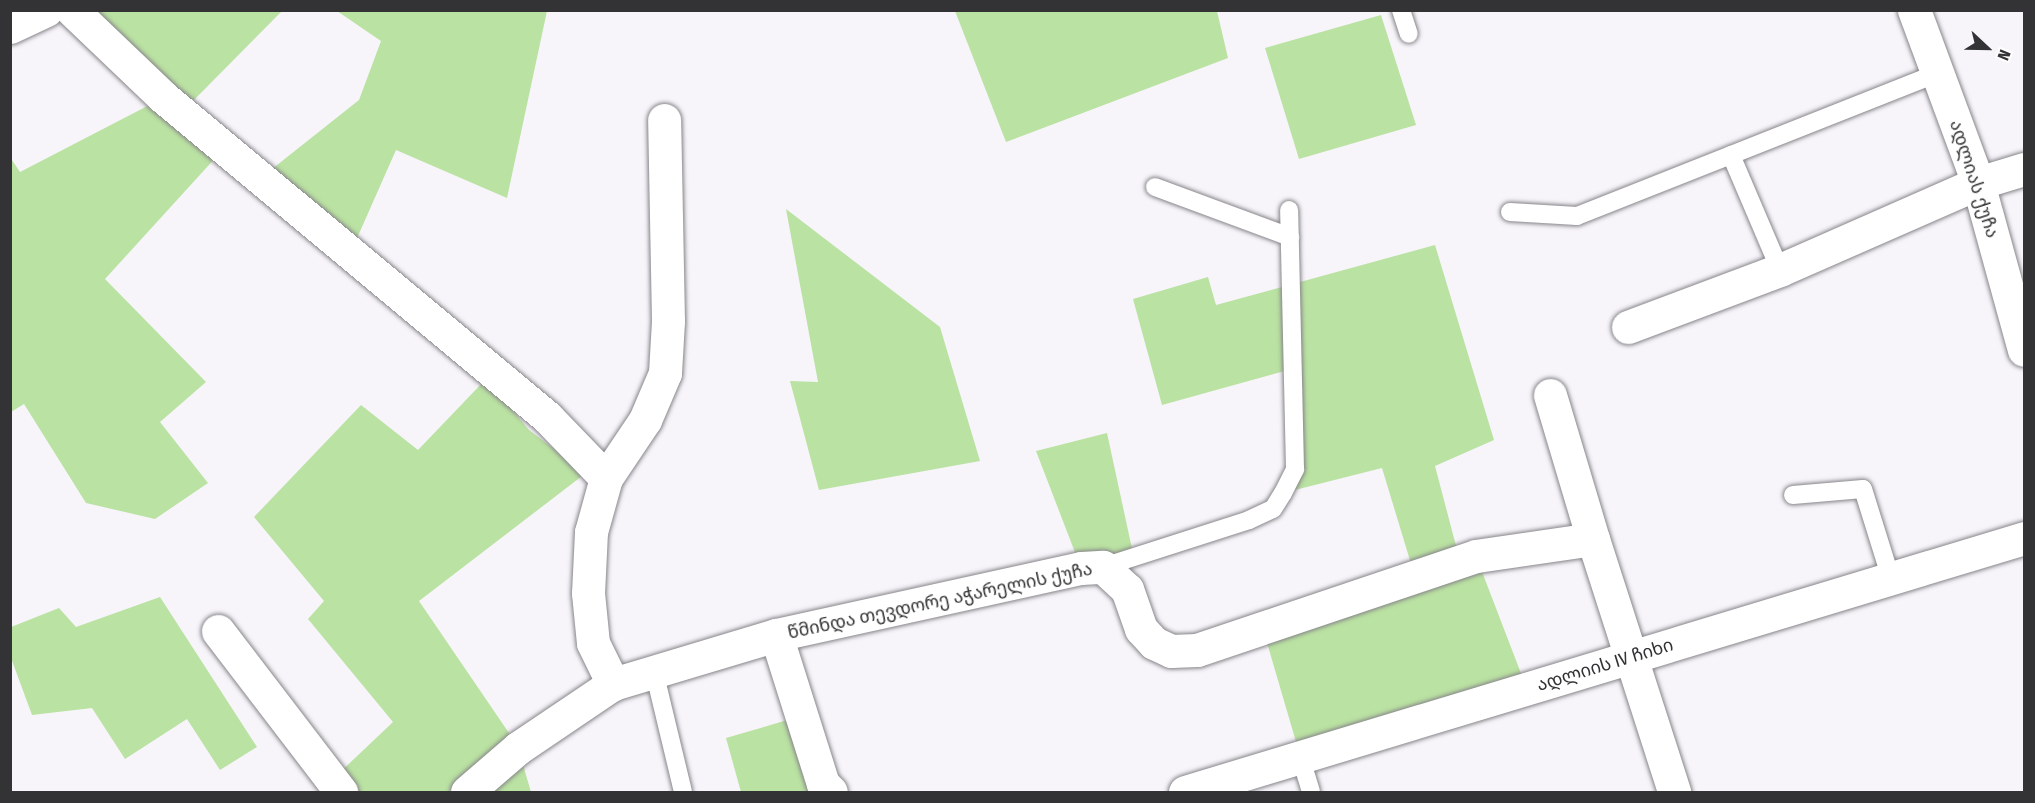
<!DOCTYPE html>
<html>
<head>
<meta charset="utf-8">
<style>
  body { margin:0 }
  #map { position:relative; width:2035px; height:803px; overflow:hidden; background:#f7f5fa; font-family:"Fira Sans Condensed","Noto Sans Georgian",sans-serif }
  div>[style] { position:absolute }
  .green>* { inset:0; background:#bae2a2 }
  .roads { filter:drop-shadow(0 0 2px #87858a) drop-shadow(0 0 2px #87858a) }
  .lane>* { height:18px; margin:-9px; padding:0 9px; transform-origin:9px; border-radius:9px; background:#fff }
  .street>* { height:33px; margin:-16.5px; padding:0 16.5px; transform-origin:16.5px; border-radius:16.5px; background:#fff }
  span { translate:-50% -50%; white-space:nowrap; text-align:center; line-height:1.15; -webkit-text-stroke:4.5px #fff; paint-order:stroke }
  .street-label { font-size:18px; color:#333335 }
  .frame { position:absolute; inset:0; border:12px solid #333335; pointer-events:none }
  .north { position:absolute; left:1957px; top:18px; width:60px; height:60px; -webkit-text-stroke:4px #fff; paint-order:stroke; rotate:112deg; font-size:16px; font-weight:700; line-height:24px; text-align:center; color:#333335 }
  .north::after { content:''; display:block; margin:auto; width:21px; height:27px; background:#333335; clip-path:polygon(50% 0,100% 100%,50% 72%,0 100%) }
</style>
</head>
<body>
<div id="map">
  <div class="green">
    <i style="clip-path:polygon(88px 10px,282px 11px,188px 106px)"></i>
    <i style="clip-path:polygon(337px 11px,547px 11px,507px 198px,396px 150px,354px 245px,267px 173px,359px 100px,381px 41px)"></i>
    <i style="clip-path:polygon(955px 11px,1217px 11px,1228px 58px,1006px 142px)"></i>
    <i style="clip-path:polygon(1381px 15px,1416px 125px,1299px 159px,1265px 48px)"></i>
    <i style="clip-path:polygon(159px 100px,218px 155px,105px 279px,206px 382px,160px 422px,208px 483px,155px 519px,86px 503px,24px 404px,11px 412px,10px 157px,20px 172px)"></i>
    <i style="clip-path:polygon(786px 209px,940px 327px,980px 461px,819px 490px,790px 381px,818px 382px)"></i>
    <i style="clip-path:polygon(1435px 245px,1494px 440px,1435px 466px,1460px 561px,1476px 556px,1527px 689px,1301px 759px,1263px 629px,1415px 577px,1382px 468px,1283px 493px,1295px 469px,1292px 369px,1162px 405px,1133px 299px,1208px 277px,1216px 305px)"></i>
    <i style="clip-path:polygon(486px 379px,529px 430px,586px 473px,419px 601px,513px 739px,448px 792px,349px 792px,335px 777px,393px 722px,308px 619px,324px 601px,254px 517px,361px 405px,418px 450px)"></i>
    <i style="clip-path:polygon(1107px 433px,1134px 558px,1081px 568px,1036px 451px)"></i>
    <i style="clip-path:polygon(160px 597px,257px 747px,220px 770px,187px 719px,125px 759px,92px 708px,32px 715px,11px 658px,11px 627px,59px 608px,76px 627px)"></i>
    <i style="clip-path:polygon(791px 719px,812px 792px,741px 792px,726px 738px)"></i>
    <i style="clip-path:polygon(518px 748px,531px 792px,467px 792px)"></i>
  </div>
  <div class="roads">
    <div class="lane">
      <i style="left:1401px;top:10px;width:25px;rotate:72deg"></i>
      <i style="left:1731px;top:155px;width:125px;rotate:66.9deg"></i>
      <i style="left:1155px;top:187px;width:144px;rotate:20.3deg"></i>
      <i style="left:1510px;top:212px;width:67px;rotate:3.4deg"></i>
      <i style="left:1577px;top:216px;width:388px;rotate:-21.6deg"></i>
      <i style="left:1793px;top:495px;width:70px;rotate:-4.9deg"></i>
      <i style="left:1863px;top:489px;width:94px;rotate:72.7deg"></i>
      <i style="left:1103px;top:567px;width:153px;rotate:-17.8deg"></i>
      <i style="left:1249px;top:520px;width:26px;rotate:-25deg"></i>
      <i style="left:1273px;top:509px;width:19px;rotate:-58deg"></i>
      <i style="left:1283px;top:493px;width:27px;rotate:-63deg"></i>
      <i style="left:1295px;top:469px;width:259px;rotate:-91.3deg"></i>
      <i style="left:654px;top:671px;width:124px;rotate:76.5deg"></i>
      <i style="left:1301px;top:759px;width:34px;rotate:73deg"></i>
    </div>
    <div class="street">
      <i style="left:72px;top:10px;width:126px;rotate:43.7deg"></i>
      <i style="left:163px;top:97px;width:500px;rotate:39.8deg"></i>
      <i style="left:547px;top:417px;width:85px;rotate:46deg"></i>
      <i style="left:606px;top:478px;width:56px;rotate:105.5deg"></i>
      <i style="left:591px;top:532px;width:61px;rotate:92.8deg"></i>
      <i style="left:588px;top:593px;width:50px;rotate:84.3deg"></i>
      <i style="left:593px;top:643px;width:46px;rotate:64deg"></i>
      <i style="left:1914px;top:10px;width:184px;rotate:69.7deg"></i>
      <i style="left:1978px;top:183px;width:173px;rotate:74.6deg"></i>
      <i style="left:10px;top:27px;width:40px;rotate:-25deg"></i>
      <i style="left:1628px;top:327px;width:162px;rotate:-20.6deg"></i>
      <i style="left:1780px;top:270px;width:216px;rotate:-23.7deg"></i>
      <i style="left:1978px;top:183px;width:48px;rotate:-16.9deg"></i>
      <i style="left:1550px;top:395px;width:150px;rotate:73.4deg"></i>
      <i style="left:606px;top:478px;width:70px;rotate:-56.1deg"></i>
      <i style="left:645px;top:420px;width:51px;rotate:-66.9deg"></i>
      <i style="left:665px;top:373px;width:52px;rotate:-86.7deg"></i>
      <i style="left:668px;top:321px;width:201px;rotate:-91.1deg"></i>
      <i style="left:218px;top:631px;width:203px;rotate:52.6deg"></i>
      <i style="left:776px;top:635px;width:156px;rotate:72.5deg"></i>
      <i style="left:823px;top:784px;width:11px;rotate:45deg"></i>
      <i style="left:467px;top:792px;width:67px;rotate:-40.8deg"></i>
      <i style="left:518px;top:748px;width:115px;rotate:-34deg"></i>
      <i style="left:613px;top:684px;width:170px;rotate:-16.7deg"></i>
      <i style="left:776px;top:635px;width:312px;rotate:-12.4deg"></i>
      <i style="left:1081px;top:568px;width:22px;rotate:-3deg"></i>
      <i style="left:1103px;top:567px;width:33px;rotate:43deg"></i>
      <i style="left:1127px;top:589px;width:42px;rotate:70.7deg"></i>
      <i style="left:1141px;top:629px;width:19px;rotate:47deg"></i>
      <i style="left:1154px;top:643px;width:19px;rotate:25deg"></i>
      <i style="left:1171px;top:651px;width:26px;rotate:-2deg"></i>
      <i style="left:1197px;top:650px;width:294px;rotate:-18.6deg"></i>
      <i style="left:1476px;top:556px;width:118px;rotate:-8.3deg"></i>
      <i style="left:1593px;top:539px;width:266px;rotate:72.2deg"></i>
      <i style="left:1185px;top:792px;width:877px;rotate:-16.84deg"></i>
    </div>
  </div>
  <div class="street-label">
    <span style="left:1974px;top:179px;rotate:72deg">ადლიას ქუჩა</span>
    <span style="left:940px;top:601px;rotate:-12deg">წმინდა თევდორე აჭარელის ქუჩა</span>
    <span style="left:1605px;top:665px;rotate:-17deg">ადლიის IV ჩიხი</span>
  </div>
  <div class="frame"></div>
  <div class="north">N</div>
</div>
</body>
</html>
